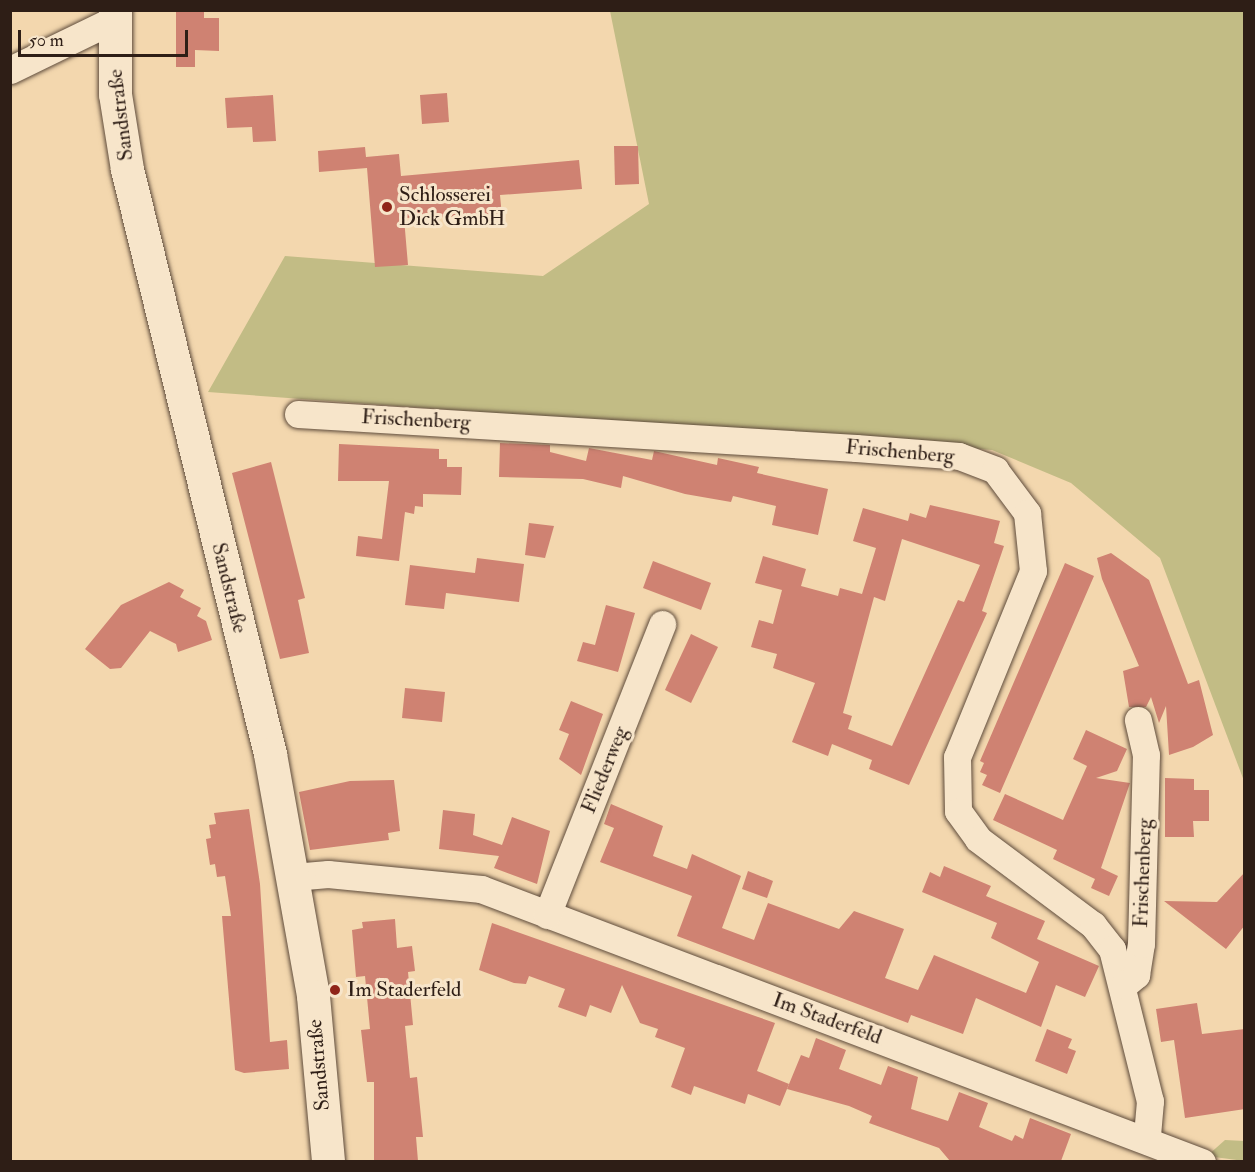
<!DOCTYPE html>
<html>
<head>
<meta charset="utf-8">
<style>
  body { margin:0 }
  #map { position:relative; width:1255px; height:1172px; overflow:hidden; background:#f3d7ae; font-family:"IM FELL Double Pica",serif }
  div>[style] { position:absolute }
  .green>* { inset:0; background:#c2bc85 }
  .building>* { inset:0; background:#cf8272 }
  .roads { filter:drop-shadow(0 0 2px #5f4c3c) drop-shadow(0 0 2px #5f4c3c) }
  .street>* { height:27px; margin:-13.5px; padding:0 13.5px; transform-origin:13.5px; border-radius:13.5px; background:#f7e5ca }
  .secondary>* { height:33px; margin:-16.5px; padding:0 16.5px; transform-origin:16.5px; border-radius:16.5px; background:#f7e5ca }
  .dots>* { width:16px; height:16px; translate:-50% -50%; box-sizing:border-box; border:3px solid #f7e5ca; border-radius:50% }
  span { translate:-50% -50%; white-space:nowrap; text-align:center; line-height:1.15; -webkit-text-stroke:6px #f7e5ca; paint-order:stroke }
  .street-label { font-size:21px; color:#2e1e16 }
  .poi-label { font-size:21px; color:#2e1e16 }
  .left { translate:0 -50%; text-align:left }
  .frame { position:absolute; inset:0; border:12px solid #2e1e16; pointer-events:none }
  .scale { position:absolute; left:18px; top:30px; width:170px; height:27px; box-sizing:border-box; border:3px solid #2e1e16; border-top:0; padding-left:8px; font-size:18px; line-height:21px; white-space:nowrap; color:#2e1e16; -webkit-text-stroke:4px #f7e5ca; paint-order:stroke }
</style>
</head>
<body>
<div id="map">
  <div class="green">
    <i style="clip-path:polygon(610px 11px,1244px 11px,1244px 781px,1160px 558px,1071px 483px,992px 450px,208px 392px,285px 256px,543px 276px,649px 204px)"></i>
    <i style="clip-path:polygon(1225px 1140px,1244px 1141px,1244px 1161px,1207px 1156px)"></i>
  </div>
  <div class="building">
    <i style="clip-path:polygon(176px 10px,204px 10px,204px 18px,219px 18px,219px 51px,195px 50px,195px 67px,176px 67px)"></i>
    <i style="clip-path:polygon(447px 93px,449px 122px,422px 124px,420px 95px)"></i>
    <i style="clip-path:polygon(273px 95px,276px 141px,253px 142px,252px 127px,227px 128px,225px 98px)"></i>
    <i style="clip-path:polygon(614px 146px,638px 146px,639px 184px,615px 185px)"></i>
    <i style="clip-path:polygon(365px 147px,366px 157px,399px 154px,401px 176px,579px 160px,582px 189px,500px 195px,502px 216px,404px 218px,408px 265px,375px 267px,367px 168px,319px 172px,318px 151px)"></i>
    <i style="clip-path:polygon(500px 443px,550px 445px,550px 452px,586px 461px,589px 448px,652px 460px,654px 451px,717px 465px,718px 458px,759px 467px,757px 473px,828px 489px,818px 535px,772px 525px,776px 506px,733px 496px,731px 502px,685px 494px,623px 476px,621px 488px,583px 479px,499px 477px)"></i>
    <i style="clip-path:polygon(339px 444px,439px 449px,439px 459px,447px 459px,447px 467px,462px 467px,461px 495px,423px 494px,423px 507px,415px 506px,414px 514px,405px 512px,399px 561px,356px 556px,358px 536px,382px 539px,389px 481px,338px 481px)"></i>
    <i style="clip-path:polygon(271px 462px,305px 598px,298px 600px,309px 653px,280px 659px,232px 473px)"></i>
    <i style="clip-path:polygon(evenodd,930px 505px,1000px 521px,994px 543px,1004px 546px,982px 611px,987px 613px,909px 785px,869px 769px,872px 760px,832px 744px,828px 756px,792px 742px,815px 683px,773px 668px,777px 654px,751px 647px,759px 620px,773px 624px,782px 590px,755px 583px,763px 556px,806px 569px,801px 586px,838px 596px,840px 588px,873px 597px,862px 594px,876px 548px,853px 541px,863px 508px,908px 521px,910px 513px,926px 518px,930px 505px,902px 539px,980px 565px,964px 602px,958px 600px,892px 746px,848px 729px,852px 716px,843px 713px,874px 597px,885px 601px,902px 539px)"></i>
    <i style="clip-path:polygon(529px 523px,554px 526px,545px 558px,525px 555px)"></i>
    <i style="clip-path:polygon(1111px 553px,1149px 580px,1188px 684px,1199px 680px,1213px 735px,1193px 747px,1169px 755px,1166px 706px,1159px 723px,1151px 697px,1146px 707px,1129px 707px,1123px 671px,1139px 666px,1102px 579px,1097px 558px)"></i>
    <i style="clip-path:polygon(477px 558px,524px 564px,519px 602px,446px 593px,444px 609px,405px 605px,410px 565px,475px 573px)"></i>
    <i style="clip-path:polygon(653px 561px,711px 583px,701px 610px,643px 588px)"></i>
    <i style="clip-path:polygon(1065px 563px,1094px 576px,1000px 793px,982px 785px,987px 775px,980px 772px,984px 763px,980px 761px)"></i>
    <i style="clip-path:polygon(169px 582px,184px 590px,180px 597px,201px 608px,197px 616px,206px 621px,212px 640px,178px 652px,176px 644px,150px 631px,121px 668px,110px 669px,85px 649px,121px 605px)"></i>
    <i style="clip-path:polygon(606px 605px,635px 613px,618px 672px,577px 661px,583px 642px,595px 645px)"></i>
    <i style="clip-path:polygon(691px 634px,718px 647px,691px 703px,665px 690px)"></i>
    <i style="clip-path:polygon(405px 688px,445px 692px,442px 722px,402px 718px)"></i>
    <i style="clip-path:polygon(571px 701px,603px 714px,581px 775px,559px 759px,569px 734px,559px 730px)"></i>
    <i style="clip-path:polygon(1086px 730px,1127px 749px,1117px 771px,1096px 778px,1130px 783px,1101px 868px,1118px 876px,1109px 896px,1091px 888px,1095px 879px,1053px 859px,1057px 850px,993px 820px,1005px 794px,1063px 820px,1087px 766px,1073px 759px)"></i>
    <i style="clip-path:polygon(1165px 778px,1194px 779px,1194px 790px,1209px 790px,1209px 821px,1193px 821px,1194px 837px,1165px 837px)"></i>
    <i style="clip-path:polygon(394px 780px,400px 831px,388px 833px,389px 840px,310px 850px,299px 792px,350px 781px)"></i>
    <i style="clip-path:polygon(611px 804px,663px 826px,653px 856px,687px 869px,692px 854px,741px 876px,722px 928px,754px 940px,768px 903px,839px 929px,854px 911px,904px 929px,885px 978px,918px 990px,934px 955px,1026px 993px,1039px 962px,991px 938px,997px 923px,922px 892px,930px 872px,940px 877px,944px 866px,991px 886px,986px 896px,1045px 921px,1037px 939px,1099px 966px,1085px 997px,1056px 985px,1041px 1027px,976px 998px,963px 1034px,911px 1015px,908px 1023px,677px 936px,692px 896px,600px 862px,614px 828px,604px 824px)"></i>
    <i style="clip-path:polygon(249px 809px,260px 884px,270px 1042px,287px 1040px,289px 1069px,244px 1073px,235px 1070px,222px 916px,231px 916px,225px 876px,217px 877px,215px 864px,210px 865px,206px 839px,211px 838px,209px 825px,216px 824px,214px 813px)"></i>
    <i style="clip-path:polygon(443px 810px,475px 814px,473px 835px,502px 845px,512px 817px,550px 831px,537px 884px,494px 868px,499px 856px,439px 849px)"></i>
    <i style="clip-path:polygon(748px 871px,773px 881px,767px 898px,742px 889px)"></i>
    <i style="clip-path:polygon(1245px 872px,1245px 925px,1226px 949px,1164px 901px,1217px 902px)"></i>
    <i style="clip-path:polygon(395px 919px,397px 948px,412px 946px,415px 971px,408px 972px,413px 1025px,405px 1026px,410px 1078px,417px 1077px,423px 1137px,416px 1137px,418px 1161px,374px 1161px,374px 1082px,367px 1082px,361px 1030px,370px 1029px,365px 976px,356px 977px,352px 930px,363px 928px,362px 922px)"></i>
    <i style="clip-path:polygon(492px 923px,775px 1023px,757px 1071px,789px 1084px,780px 1106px,748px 1094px,745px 1104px,694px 1086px,691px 1095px,671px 1087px,685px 1048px,655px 1037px,658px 1029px,640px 1023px,622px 985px,611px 1013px,590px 1005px,586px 1017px,558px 1007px,565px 989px,529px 976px,526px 984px,514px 983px,479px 970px)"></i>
    <i style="clip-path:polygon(1197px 1003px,1202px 1034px,1245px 1029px,1245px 1109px,1185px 1118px,1174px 1040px,1161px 1042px,1156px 1009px)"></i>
    <i style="clip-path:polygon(1047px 1029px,1072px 1039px,1068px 1048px,1076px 1051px,1067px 1074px,1035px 1061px)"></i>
    <i style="clip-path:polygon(816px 1038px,846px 1050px,839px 1069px,881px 1085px,888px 1066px,918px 1077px,911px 1109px,948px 1121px,959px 1092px,988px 1103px,979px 1127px,1012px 1141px,1015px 1135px,1023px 1139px,1030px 1118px,1071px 1134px,1061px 1161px,950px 1161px,939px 1148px,869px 1123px,872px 1116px,849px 1106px,787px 1089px,801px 1055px,809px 1058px)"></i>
  </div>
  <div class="roads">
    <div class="street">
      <i style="left:10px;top:70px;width:117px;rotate:-25.9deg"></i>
      <i style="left:298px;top:414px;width:559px;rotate:3.49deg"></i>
      <i style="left:856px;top:448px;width:103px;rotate:4.4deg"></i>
      <i style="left:959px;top:456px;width:39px;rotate:21deg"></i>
      <i style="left:995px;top:470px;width:54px;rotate:53.3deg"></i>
      <i style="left:1027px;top:513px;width:58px;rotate:84.1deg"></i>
      <i style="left:1033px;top:571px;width:201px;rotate:112.2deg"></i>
      <i style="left:957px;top:757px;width:54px;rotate:88.9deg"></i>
      <i style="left:958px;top:811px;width:34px;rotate:54deg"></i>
      <i style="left:978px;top:839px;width:144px;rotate:36.8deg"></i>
      <i style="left:1093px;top:925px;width:31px;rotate:52deg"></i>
      <i style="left:1112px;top:949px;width:157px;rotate:76deg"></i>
      <i style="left:1150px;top:1101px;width:37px;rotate:95deg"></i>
      <i style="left:293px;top:877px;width:35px;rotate:-5deg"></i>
      <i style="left:328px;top:874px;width:154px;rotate:5.6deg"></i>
      <i style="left:481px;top:889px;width:771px;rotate:20.74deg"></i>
      <i style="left:547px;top:915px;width:313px;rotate:-68.4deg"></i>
      <i style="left:1124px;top:985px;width:16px;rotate:-40deg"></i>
      <i style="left:1136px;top:975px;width:31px;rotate:-81deg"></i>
      <i style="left:1141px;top:944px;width:189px;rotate:-88.5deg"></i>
      <i style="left:1146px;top:755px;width:36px;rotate:-103deg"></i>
    </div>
    <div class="secondary">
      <i style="left:115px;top:10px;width:84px;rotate:90deg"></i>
      <i style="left:115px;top:94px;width:76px;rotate:80.9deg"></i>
      <i style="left:127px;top:169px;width:602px;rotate:76.26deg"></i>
      <i style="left:270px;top:754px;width:246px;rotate:79.9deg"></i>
      <i style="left:313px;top:996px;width:167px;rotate:84.8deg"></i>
    </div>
  </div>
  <div class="dots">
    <i style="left:387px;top:207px;background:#8f2418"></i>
    <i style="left:335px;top:990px;background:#8f2418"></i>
  </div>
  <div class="street-label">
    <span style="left:121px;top:115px;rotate:-97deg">Sandstraße</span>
    <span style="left:416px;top:420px;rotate:3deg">Frischenberg</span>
    <span style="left:900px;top:452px;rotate:5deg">Frischenberg</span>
    <span style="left:229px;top:588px;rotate:76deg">Sandstraße</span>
    <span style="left:605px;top:770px;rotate:-68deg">Fliederweg</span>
    <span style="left:1143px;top:873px;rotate:-88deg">Frischenberg</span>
    <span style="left:827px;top:1019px;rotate:20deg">Im Staderfeld</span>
    <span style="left:319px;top:1065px;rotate:-95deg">Sandstraße</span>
  </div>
  <div class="poi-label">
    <span class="left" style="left:399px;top:207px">Schlosserei<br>Dick GmbH</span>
    <span class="left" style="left:347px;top:990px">Im Staderfeld</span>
  </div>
  <div class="frame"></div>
  <div class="scale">50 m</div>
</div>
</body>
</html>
